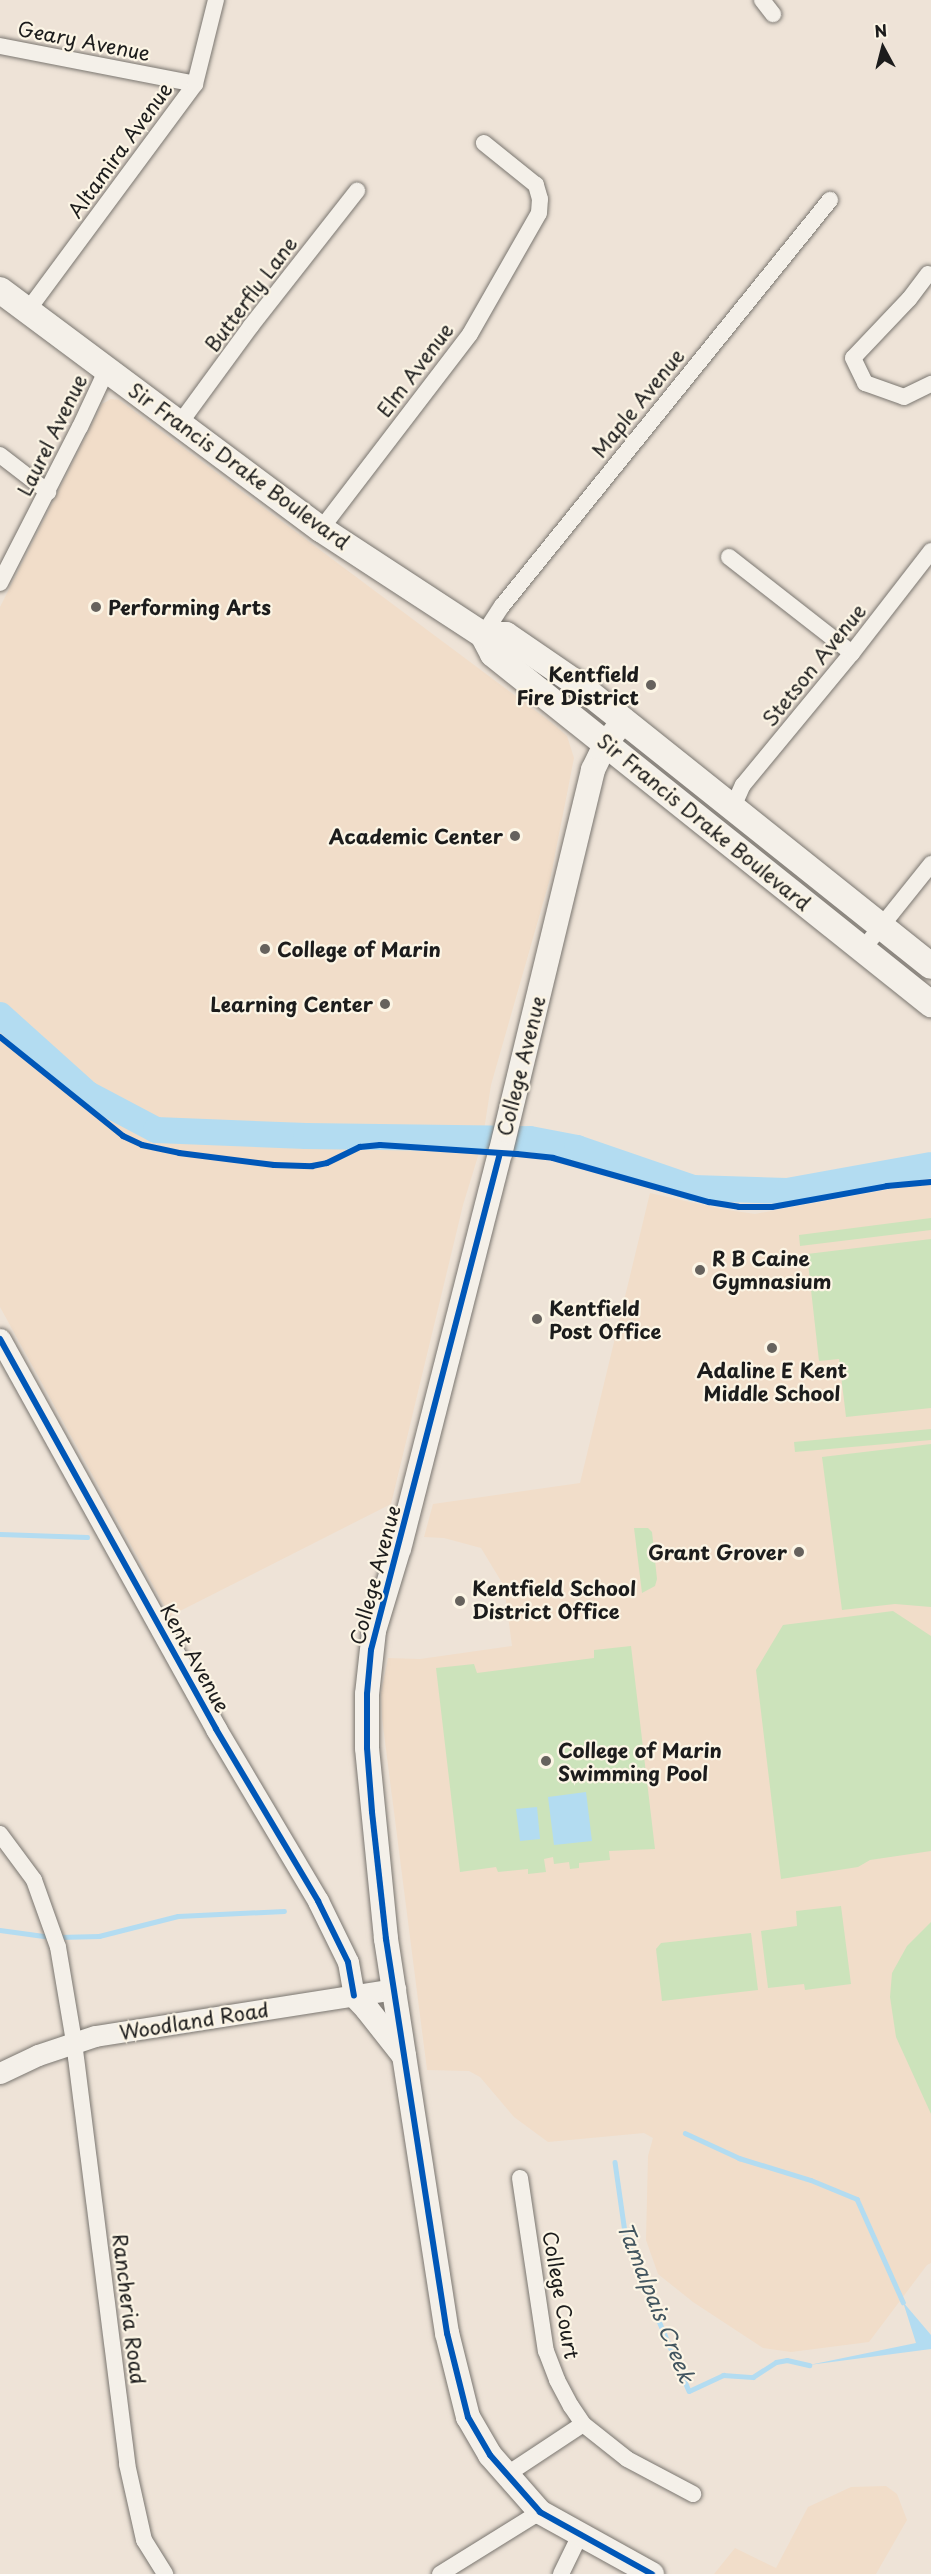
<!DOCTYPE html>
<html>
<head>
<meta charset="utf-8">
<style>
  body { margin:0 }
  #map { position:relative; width:931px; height:2574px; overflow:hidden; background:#eee3d7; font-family:"Playpen Sans",sans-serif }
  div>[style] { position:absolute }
  .built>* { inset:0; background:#f1ddc9 }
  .green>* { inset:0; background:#cce3bb }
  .water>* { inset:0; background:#b3dcf1 }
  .stream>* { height:4.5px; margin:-2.25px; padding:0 2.25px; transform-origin:2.25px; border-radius:2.25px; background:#b3dcf1 }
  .river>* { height:26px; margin:-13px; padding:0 13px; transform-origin:13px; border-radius:13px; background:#b3dcf1 }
  .roads { filter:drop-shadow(0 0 2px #7a7670) drop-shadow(0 0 2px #7a7670) }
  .minor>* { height:16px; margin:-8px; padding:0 8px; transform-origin:8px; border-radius:8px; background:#f4f0e9 }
  .tertiary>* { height:21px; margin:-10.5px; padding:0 10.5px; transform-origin:10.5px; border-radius:10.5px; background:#f4f0e9 }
  .secondary>* { height:24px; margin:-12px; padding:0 12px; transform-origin:12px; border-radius:12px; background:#f4f0e9 }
  .primary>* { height:26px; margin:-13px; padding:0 13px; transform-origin:13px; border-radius:13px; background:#f4f0e9 }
  .cycleway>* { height:6px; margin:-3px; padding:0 3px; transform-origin:3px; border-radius:3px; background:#0057b8 }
  .dots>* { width:16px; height:16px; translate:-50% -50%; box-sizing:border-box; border:3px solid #fcf5e5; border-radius:50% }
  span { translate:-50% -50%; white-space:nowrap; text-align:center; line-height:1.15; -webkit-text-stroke:4.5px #fcf5e5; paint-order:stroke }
  .street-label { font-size:20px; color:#1c1c1c }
  .poi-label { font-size:20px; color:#1c1c1c; font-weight:700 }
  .left { translate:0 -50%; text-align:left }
  .right { translate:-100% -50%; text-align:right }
  .water-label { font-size:21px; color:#42555f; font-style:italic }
  .north { position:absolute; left:853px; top:18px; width:60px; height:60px; -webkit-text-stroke:4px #fcf5e5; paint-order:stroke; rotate:353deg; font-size:16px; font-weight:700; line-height:24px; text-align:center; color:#1c1c1c }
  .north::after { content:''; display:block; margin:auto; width:21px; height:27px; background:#1c1c1c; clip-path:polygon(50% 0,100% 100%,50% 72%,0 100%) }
</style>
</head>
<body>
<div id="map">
  <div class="built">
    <i style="clip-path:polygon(111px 399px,119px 400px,552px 723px,567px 736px,574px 758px,551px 875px,491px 1085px,482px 1143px,463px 1205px,391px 1504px,170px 1616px,0 1307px,0 607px,102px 404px)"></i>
    <i style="clip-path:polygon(931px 1185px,931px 2263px,927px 2265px,869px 2342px,791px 2352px,763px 2348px,693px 2302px,658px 2274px,646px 2240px,648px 2156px,653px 2138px,644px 2133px,548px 2142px,514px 2117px,480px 2077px,469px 2071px,427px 2070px,382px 1718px,381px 1693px,388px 1658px,420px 1659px,512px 1646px,504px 1586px,481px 1548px,444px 1538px,424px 1537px,433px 1504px,580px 1483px,650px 1193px,721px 1209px,755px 1214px,908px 1186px)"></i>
    <i style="clip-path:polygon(886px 2486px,897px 2494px,907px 2520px,876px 2574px,714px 2574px,735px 2548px,776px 2568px,808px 2507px,851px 2487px)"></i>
  </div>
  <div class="green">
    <i style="clip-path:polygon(931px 1218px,931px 1230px,800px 1246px,799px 1235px)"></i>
    <i style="clip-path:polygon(931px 1239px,931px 1408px,846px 1417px,839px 1359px,819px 1361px,807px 1254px)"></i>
    <i style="clip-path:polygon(931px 1429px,931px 1440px,795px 1452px,794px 1442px)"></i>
    <i style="clip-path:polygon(931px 1444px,931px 1607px,895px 1604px,842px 1610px,822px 1457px)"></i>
    <i style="clip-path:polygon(634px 1528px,648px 1528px,652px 1532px,657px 1579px,655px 1586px,642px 1593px)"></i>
    <i style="clip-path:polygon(893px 1611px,931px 1636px,931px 1851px,870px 1860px,858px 1867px,781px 1879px,756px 1670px,783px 1625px)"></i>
    <i style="clip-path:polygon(631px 1646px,655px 1849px,609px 1851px,610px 1860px,579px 1863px,579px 1868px,570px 1869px,569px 1862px,554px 1864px,553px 1857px,544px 1859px,546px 1872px,528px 1874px,528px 1869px,498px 1872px,496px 1867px,460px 1872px,436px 1668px,474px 1664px,477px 1673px,594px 1658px,594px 1650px)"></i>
    <i style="clip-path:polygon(841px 1906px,851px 1984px,805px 1990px,804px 1984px,768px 1988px,761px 1931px,797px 1926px,796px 1911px)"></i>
    <i style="clip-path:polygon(931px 1922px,931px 2114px,896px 2037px,890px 1997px,892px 1973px,907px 1946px)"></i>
    <i style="clip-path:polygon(751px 1933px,758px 1990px,662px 2001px,656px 1949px,661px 1943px)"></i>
  </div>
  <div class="water">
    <i style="clip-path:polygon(586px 1792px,592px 1841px,554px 1845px,548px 1797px)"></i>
    <i style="clip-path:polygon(537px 1807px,540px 1839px,520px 1841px,516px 1809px)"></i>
    <i style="clip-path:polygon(903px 2302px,931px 2335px,931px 2349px,809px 2365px,916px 2343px)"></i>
  </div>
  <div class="stream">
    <i style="left:0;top:1534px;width:87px;rotate:2deg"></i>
    <i style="left:0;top:1930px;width:51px;rotate:7.8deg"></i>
    <i style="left:59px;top:1937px;width:40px;rotate:-1.4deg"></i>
    <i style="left:99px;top:1936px;width:81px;rotate:-14.2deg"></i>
    <i style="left:178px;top:1916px;width:106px;rotate:-2.7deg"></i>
    <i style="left:685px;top:2133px;width:60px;rotate:24.8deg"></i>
    <i style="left:739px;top:2158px;width:75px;rotate:17deg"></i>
    <i style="left:811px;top:2180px;width:50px;rotate:22.4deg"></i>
    <i style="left:857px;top:2199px;width:113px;rotate:65.9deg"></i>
    <i style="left:615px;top:2162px;width:71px;rotate:81.9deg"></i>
    <i style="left:625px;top:2232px;width:57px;rotate:70.6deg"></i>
    <i style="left:644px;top:2286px;width:114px;rotate:66.8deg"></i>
    <i style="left:689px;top:2391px;width:38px;rotate:-25deg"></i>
    <i style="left:723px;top:2375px;width:30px;rotate:4deg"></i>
    <i style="left:753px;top:2377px;width:27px;rotate:-33deg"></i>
    <i style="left:776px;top:2362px;width:11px;rotate:-10deg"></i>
    <i style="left:787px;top:2360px;width:23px;rotate:13deg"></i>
  </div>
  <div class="river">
    <i style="left:0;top:1015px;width:118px;rotate:41.9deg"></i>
    <i style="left:88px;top:1094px;width:77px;rotate:27.9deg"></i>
    <i style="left:156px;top:1130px;width:150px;rotate:2.3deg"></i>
    <i style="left:306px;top:1136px;width:224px;rotate:0.8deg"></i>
    <i style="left:530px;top:1139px;width:48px;rotate:10.8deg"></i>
    <i style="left:577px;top:1148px;width:123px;rotate:19deg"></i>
    <i style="left:693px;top:1188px;width:94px;rotate:1.8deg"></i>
    <i style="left:787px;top:1191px;width:146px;rotate:-10.2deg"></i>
  </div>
  <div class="roads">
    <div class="minor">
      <i style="left:762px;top:0;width:18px;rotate:52deg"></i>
      <i style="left:0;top:46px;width:199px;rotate:11deg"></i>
      <i style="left:928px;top:274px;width:31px;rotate:127deg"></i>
      <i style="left:909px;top:299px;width:81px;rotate:133.5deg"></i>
      <i style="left:853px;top:358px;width:28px;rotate:64deg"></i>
      <i style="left:865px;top:383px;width:41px;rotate:19.7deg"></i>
      <i style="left:904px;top:397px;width:30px;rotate:-26deg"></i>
      <i style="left:28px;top:310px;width:281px;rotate:-53.5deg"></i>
      <i style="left:195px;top:84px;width:87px;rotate:-76deg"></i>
      <i style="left:180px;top:423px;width:120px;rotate:-53.8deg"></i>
      <i style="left:251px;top:326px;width:172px;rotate:-51.9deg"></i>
      <i style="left:0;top:455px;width:61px;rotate:37.6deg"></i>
      <i style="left:321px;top:529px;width:245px;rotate:-52.6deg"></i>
      <i style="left:470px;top:334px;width:139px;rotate:-60.3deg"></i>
      <i style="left:539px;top:213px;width:14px;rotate:-86deg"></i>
      <i style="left:540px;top:199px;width:15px;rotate:-106deg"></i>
      <i style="left:536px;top:185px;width:67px;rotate:-141.1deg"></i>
      <i style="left:729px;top:557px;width:156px;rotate:38deg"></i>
      <i style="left:0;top:583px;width:175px;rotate:-62.9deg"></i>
      <i style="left:80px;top:427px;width:64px;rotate:-65deg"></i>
      <i style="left:483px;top:635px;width:35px;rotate:-57deg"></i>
      <i style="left:502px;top:606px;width:522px;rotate:-51.07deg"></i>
      <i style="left:733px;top:807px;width:24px;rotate:-66deg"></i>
      <i style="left:743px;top:785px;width:171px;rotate:-50.5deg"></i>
      <i style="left:852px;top:653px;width:129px;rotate:-52.2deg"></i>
      <i style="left:863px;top:949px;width:109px;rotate:-51.3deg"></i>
      <i style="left:0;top:1834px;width:57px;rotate:53.5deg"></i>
      <i style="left:34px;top:1880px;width:71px;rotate:70.3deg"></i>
      <i style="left:58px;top:1947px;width:96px;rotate:80.4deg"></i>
      <i style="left:74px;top:2042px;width:425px;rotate:82.8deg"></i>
      <i style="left:127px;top:2464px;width:78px;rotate:77.4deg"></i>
      <i style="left:144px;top:2540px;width:40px;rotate:58deg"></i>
      <i style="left:520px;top:2178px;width:175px;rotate:81.5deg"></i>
      <i style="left:546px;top:2351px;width:31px;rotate:69deg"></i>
      <i style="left:557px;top:2380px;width:30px;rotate:62deg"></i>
      <i style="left:571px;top:2406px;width:22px;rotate:56deg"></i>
      <i style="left:583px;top:2424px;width:56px;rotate:38.5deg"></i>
      <i style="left:627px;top:2459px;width:75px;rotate:27.9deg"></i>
      <i style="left:506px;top:2475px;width:92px;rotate:-33.5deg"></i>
      <i style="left:440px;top:2574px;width:118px;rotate:-31.8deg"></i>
      <i style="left:561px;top:2574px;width:43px;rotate:-64deg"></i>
    </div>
    <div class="tertiary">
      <i style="left:0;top:1339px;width:446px;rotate:61deg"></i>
      <i style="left:216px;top:1729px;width:200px;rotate:59.3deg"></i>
      <i style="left:318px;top:1901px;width:68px;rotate:63.8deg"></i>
      <i style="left:348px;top:1962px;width:34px;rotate:80deg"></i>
      <i style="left:0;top:2073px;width:42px;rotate:-25.3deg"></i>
      <i style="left:38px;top:2055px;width:60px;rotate:-18.4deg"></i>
      <i style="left:95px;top:2036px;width:304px;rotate:-8.9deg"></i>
    </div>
    <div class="secondary">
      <i style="left:624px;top:720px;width:29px;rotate:128deg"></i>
      <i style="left:606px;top:743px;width:30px;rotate:116deg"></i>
      <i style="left:593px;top:770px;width:394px;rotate:103.6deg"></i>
      <i style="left:500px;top:1153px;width:408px;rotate:104.3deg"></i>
      <i style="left:399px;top:1548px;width:87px;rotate:106.8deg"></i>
      <i style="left:374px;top:1631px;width:63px;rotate:96.3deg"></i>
      <i style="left:367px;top:1694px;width:54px;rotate:90deg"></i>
      <i style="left:367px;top:1748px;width:192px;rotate:84.3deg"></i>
      <i style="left:386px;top:1939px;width:399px;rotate:81.2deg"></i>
      <i style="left:447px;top:2333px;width:87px;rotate:76deg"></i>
      <i style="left:468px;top:2417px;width:44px;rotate:59.9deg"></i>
      <i style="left:490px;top:2455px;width:76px;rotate:48.7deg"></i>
      <i style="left:540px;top:2512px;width:128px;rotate:29deg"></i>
      <i style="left:354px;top:1995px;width:19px;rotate:47deg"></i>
      <i style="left:367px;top:2009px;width:60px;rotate:51.8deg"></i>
    </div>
    <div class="primary">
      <i style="left:0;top:290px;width:400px;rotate:36.7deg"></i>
      <i style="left:321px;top:529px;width:194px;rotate:33.2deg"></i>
      <i style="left:483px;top:635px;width:21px;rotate:62deg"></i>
      <i style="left:493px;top:654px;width:561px;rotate:38.63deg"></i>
      <i style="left:483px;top:635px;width:23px"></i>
      <i style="left:506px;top:635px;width:88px;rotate:34.4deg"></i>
      <i style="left:579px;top:685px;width:450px;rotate:38.6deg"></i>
    </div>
  </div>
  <div class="cycleway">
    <i style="left:0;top:1037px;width:158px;rotate:38.8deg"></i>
    <i style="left:123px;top:1136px;width:21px;rotate:25deg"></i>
    <i style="left:142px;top:1145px;width:38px;rotate:12deg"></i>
    <i style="left:179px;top:1153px;width:96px;rotate:7.2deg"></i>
    <i style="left:274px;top:1165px;width:38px;rotate:2deg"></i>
    <i style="left:312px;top:1166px;width:15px;rotate:-11deg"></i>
    <i style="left:327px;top:1163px;width:37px;rotate:-26deg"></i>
    <i style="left:360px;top:1147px;width:20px;rotate:-6deg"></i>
    <i style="left:380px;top:1145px;width:137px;rotate:3.8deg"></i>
    <i style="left:517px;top:1154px;width:36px;rotate:6deg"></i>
    <i style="left:553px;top:1158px;width:162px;rotate:15.8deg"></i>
    <i style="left:709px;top:1202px;width:30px;rotate:9deg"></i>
    <i style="left:739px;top:1207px;width:33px"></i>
    <i style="left:772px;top:1207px;width:117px;rotate:-10.3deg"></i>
    <i style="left:887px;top:1186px;width:44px;rotate:-5.2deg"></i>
    <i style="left:500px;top:1153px;width:513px;rotate:104.55deg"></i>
    <i style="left:371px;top:1650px;width:44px;rotate:95.2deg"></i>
    <i style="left:367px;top:1694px;width:54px;rotate:90deg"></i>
    <i style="left:367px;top:1748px;width:64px;rotate:85.5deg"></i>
    <i style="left:372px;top:1812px;width:128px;rotate:83.7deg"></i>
    <i style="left:386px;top:1939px;width:399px;rotate:81.2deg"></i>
    <i style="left:447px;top:2333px;width:87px;rotate:76deg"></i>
    <i style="left:468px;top:2417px;width:44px;rotate:59.9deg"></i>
    <i style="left:490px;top:2455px;width:76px;rotate:48.7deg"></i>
    <i style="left:540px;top:2512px;width:128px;rotate:29deg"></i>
    <i style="left:0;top:1339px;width:446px;rotate:61deg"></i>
    <i style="left:216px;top:1729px;width:200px;rotate:59.3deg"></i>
    <i style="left:318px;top:1901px;width:68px;rotate:63.8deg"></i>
    <i style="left:348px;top:1962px;width:34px;rotate:80deg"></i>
  </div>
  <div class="dots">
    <i style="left:96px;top:607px;background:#66625d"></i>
    <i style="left:651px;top:685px;background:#66625d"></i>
    <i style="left:515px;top:836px;background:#66625d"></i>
    <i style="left:265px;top:949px;background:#66625d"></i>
    <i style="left:385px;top:1004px;background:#66625d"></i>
    <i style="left:700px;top:1270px;background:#66625d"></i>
    <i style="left:537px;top:1319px;background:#66625d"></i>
    <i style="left:772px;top:1348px;background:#66625d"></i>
    <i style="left:799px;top:1552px;background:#66625d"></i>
    <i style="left:460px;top:1601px;background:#66625d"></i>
    <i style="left:546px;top:1761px;background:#66625d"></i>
  </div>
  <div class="street-label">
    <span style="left:84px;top:41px;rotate:11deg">Geary Avenue</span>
    <span style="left:120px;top:150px;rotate:-54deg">Altamira Avenue</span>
    <span style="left:251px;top:294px;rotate:-53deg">Butterfly Lane</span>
    <span style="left:415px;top:370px;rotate:-53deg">Elm Avenue</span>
    <span style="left:638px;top:403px;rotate:-51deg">Maple Avenue</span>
    <span style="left:52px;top:435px;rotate:-64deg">Laurel Avenue</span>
    <span style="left:239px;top:466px;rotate:36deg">Sir Francis Drake Boulevard</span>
    <span style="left:814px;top:665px;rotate:-51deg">Stetson Avenue</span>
    <span style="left:704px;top:822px;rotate:39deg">Sir Francis Drake Boulevard</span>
    <span style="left:521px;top:1066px;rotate:-76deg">College Avenue</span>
    <span style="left:375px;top:1575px;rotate:-75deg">College Avenue</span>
    <span style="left:195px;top:1658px;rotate:61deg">Kent Avenue</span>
    <span style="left:194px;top:2021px;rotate:-9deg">Woodland Road</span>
    <span style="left:561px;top:2295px;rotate:80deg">College Court</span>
    <span style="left:129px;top:2309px;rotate:83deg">Rancheria Road</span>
  </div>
  <div class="poi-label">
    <span class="left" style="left:108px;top:607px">Performing Arts</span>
    <span class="right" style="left:639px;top:686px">Kentfield<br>Fire District</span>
    <span class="right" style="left:503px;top:836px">Academic Center</span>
    <span class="left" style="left:277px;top:949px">College of Marin</span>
    <span class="right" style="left:373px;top:1004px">Learning Center</span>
    <span class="left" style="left:712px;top:1270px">R B Caine<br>Gymnasium</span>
    <span class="left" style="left:549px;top:1320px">Kentfield<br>Post Office</span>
    <span style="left:772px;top:1382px">Adaline E Kent<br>Middle School</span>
    <span class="right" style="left:787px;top:1552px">Grant Grover</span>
    <span class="left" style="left:472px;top:1600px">Kentfield School<br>District Office</span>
    <span class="left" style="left:558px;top:1762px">College of Marin<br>Swimming Pool</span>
  </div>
  <div class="water-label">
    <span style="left:657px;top:2302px;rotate:68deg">Tamalpais Creek</span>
  </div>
  <div class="north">N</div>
</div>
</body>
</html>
